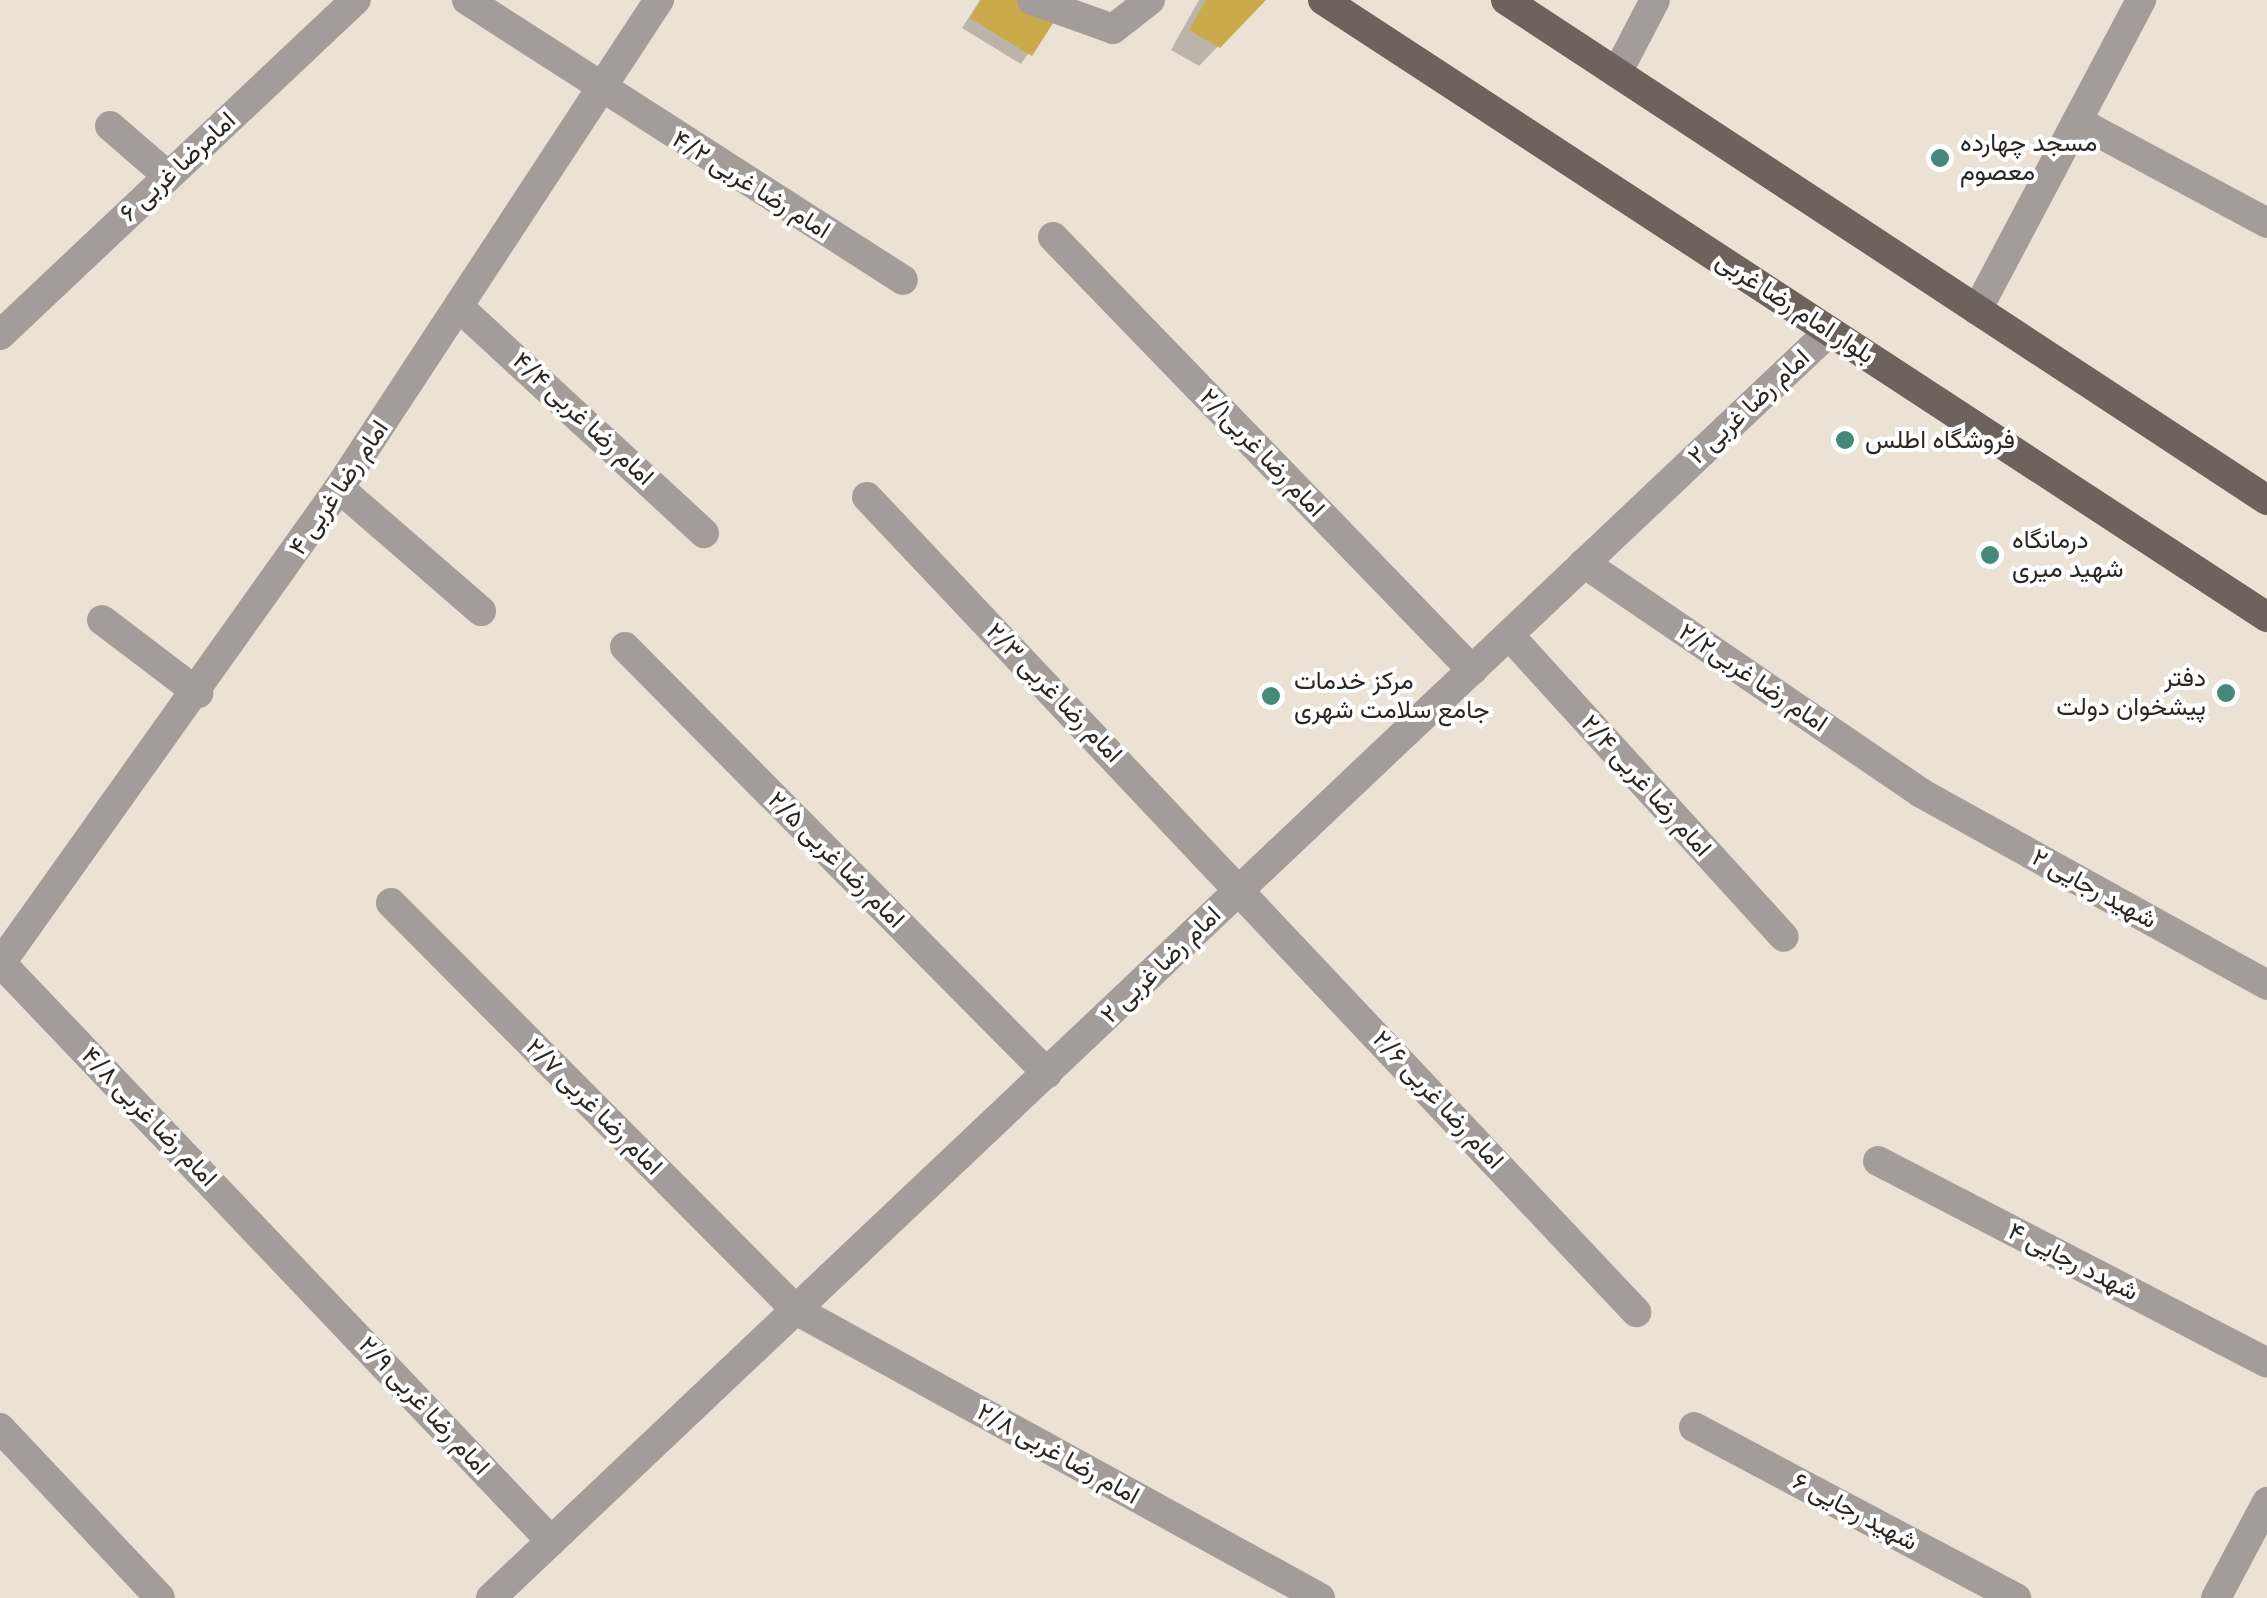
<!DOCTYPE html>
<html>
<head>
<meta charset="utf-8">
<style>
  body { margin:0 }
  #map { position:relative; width:2267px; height:1598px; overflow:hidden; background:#ece1d5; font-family:"Varela Round",Vazirmatn,sans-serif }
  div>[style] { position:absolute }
  .shadow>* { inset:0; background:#0003 }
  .building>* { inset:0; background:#caaa4a }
  .minor>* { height:30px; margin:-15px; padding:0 15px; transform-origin:15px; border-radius:15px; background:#a39c99 }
  .major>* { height:30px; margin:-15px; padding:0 15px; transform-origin:15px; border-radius:15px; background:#6d625c }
  .dots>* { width:28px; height:28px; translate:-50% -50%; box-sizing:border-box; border:5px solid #fff; border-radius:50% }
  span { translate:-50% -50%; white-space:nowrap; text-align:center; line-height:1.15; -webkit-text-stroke:8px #fff; paint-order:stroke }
  .poi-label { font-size:25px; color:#2b2622 }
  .left { translate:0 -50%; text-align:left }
  .right { translate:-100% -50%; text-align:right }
  .street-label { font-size:25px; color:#2b2622 }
</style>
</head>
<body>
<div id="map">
  <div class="shadow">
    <i style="clip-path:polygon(980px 0,1065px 0,1021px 64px,962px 28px)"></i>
    <i style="clip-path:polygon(1199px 0,1262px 1px,1199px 66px,1171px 50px)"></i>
  </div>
  <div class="building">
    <i style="clip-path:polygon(981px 0,1068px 0,1032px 56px,970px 18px)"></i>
    <i style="clip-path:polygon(1206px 0,1266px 0,1220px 48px,1189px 30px)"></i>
  </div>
  <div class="minor">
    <i style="left:467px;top:0;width:518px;rotate:32.71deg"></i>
    <i style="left:1032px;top:0;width:86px;rotate:19.7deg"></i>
    <i style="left:1113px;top:29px;width:47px;rotate:-38.1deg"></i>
    <i style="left:1617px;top:73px;width:82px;rotate:-62.5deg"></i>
    <i style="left:2077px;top:121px;width:216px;rotate:28.2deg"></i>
    <i style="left:110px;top:126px;width:77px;rotate:40.8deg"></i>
    <i style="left:1053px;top:237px;width:603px;rotate:45.94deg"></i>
    <i style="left:460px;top:308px;width:332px;rotate:42.7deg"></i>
    <i style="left:1977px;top:310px;width:351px;rotate:-62.1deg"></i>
    <i style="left:0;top:335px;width:489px;rotate:-43.3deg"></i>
    <i style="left:339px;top:488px;width:188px;rotate:40.9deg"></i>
    <i style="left:867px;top:497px;width:1121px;rotate:46.66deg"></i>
    <i style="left:1584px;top:563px;width:408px;rotate:34.3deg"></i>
    <i style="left:1921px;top:793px;width:396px;rotate:29deg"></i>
    <i style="left:102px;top:620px;width:121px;rotate:37.2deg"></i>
    <i style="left:1509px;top:635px;width:408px;rotate:47.7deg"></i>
    <i style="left:625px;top:647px;width:600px;rotate:45.27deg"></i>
    <i style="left:391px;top:903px;width:574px;rotate:45.14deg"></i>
    <i style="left:796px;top:1310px;width:598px;rotate:28.79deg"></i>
    <i style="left:1px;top:963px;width:798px;rotate:46.42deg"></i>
    <i style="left:0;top:964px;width:584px;rotate:-54.54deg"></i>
    <i style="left:339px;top:488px;width:584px;rotate:-56.75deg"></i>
    <i style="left:1878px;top:1161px;width:438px;rotate:27.4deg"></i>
    <i style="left:1694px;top:1427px;width:365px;rotate:28deg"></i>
    <i style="left:0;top:1428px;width:233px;rotate:46.7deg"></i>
    <i style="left:491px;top:1598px;width:1843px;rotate:-43.42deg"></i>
    <i style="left:2216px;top:1598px;width:109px;rotate:-62deg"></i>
  </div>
  <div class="major">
    <i style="left:1323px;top:0;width:1128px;rotate:33.17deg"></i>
    <i style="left:1506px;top:0;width:911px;rotate:33.31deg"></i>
  </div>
  <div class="dots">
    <i style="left:1940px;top:158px;background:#46887a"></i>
    <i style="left:1845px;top:440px;background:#46887a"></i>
    <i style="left:1990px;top:555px;background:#46887a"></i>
    <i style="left:2226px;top:693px;background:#46887a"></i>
    <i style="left:1271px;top:696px;background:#46887a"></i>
  </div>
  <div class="poi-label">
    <span class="left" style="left:1960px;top:158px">مسجد چهارده<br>معصوم</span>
    <span class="left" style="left:1865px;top:440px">فروشگاه اطلس</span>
    <span class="left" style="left:2012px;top:555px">درمانگاه<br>شهید میری</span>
    <span class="right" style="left:2206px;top:693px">دفتر<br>پیشخوان دولت</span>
    <span class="left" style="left:1294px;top:696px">مرکز خدمات<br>جامع سلامت شهری</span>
  </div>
  <div class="street-label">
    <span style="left:178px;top:167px;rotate:-43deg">امامرضا غربی ۶</span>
    <span style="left:751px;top:185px;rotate:32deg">امام رضا غربی ۴/۲</span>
    <span style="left:1795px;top:308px;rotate:33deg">بلوار امام رضا غربی</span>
    <span style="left:1749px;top:407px;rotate:-43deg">امام رضا غربی ۲</span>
    <span style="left:583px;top:419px;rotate:43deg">امام رضا غربی ۴/۴</span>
    <span style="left:1262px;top:453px;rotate:46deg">امام رضا غربی۲/۱</span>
    <span style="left:339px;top:488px;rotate:-56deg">امام رضا غربی ۴</span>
    <span style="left:1753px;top:678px;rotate:34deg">امام رضا غربی۲/۲</span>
    <span style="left:1054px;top:693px;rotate:46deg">امام رضا غربی ۲/۳</span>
    <span style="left:1646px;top:786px;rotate:48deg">امام رضا غربی ۲/۴</span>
    <span style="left:836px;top:860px;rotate:45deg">امام رضا غربی ۲/۵</span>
    <span style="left:2094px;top:889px;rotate:29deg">شهید رجایی ۲</span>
    <span style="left:1161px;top:965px;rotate:-44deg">امام رضا غربی ۲</span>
    <span style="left:1438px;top:1100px;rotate:47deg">امام رضا غربی ۲/۶</span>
    <span style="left:594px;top:1107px;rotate:45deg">امام رضا غربی ۲/۷</span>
    <span style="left:149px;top:1117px;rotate:46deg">امام رضا غربی ۴/۸</span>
    <span style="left:2073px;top:1262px;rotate:27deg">شهدد رجایی ۴</span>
    <span style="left:424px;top:1406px;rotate:47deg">امام رضا غربی ۲/۹</span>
    <span style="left:1058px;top:1454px;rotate:29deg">امام رضا غربی ۲/۸</span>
    <span style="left:1855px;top:1512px;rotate:28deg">شهید رجایی ۶</span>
  </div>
</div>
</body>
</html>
